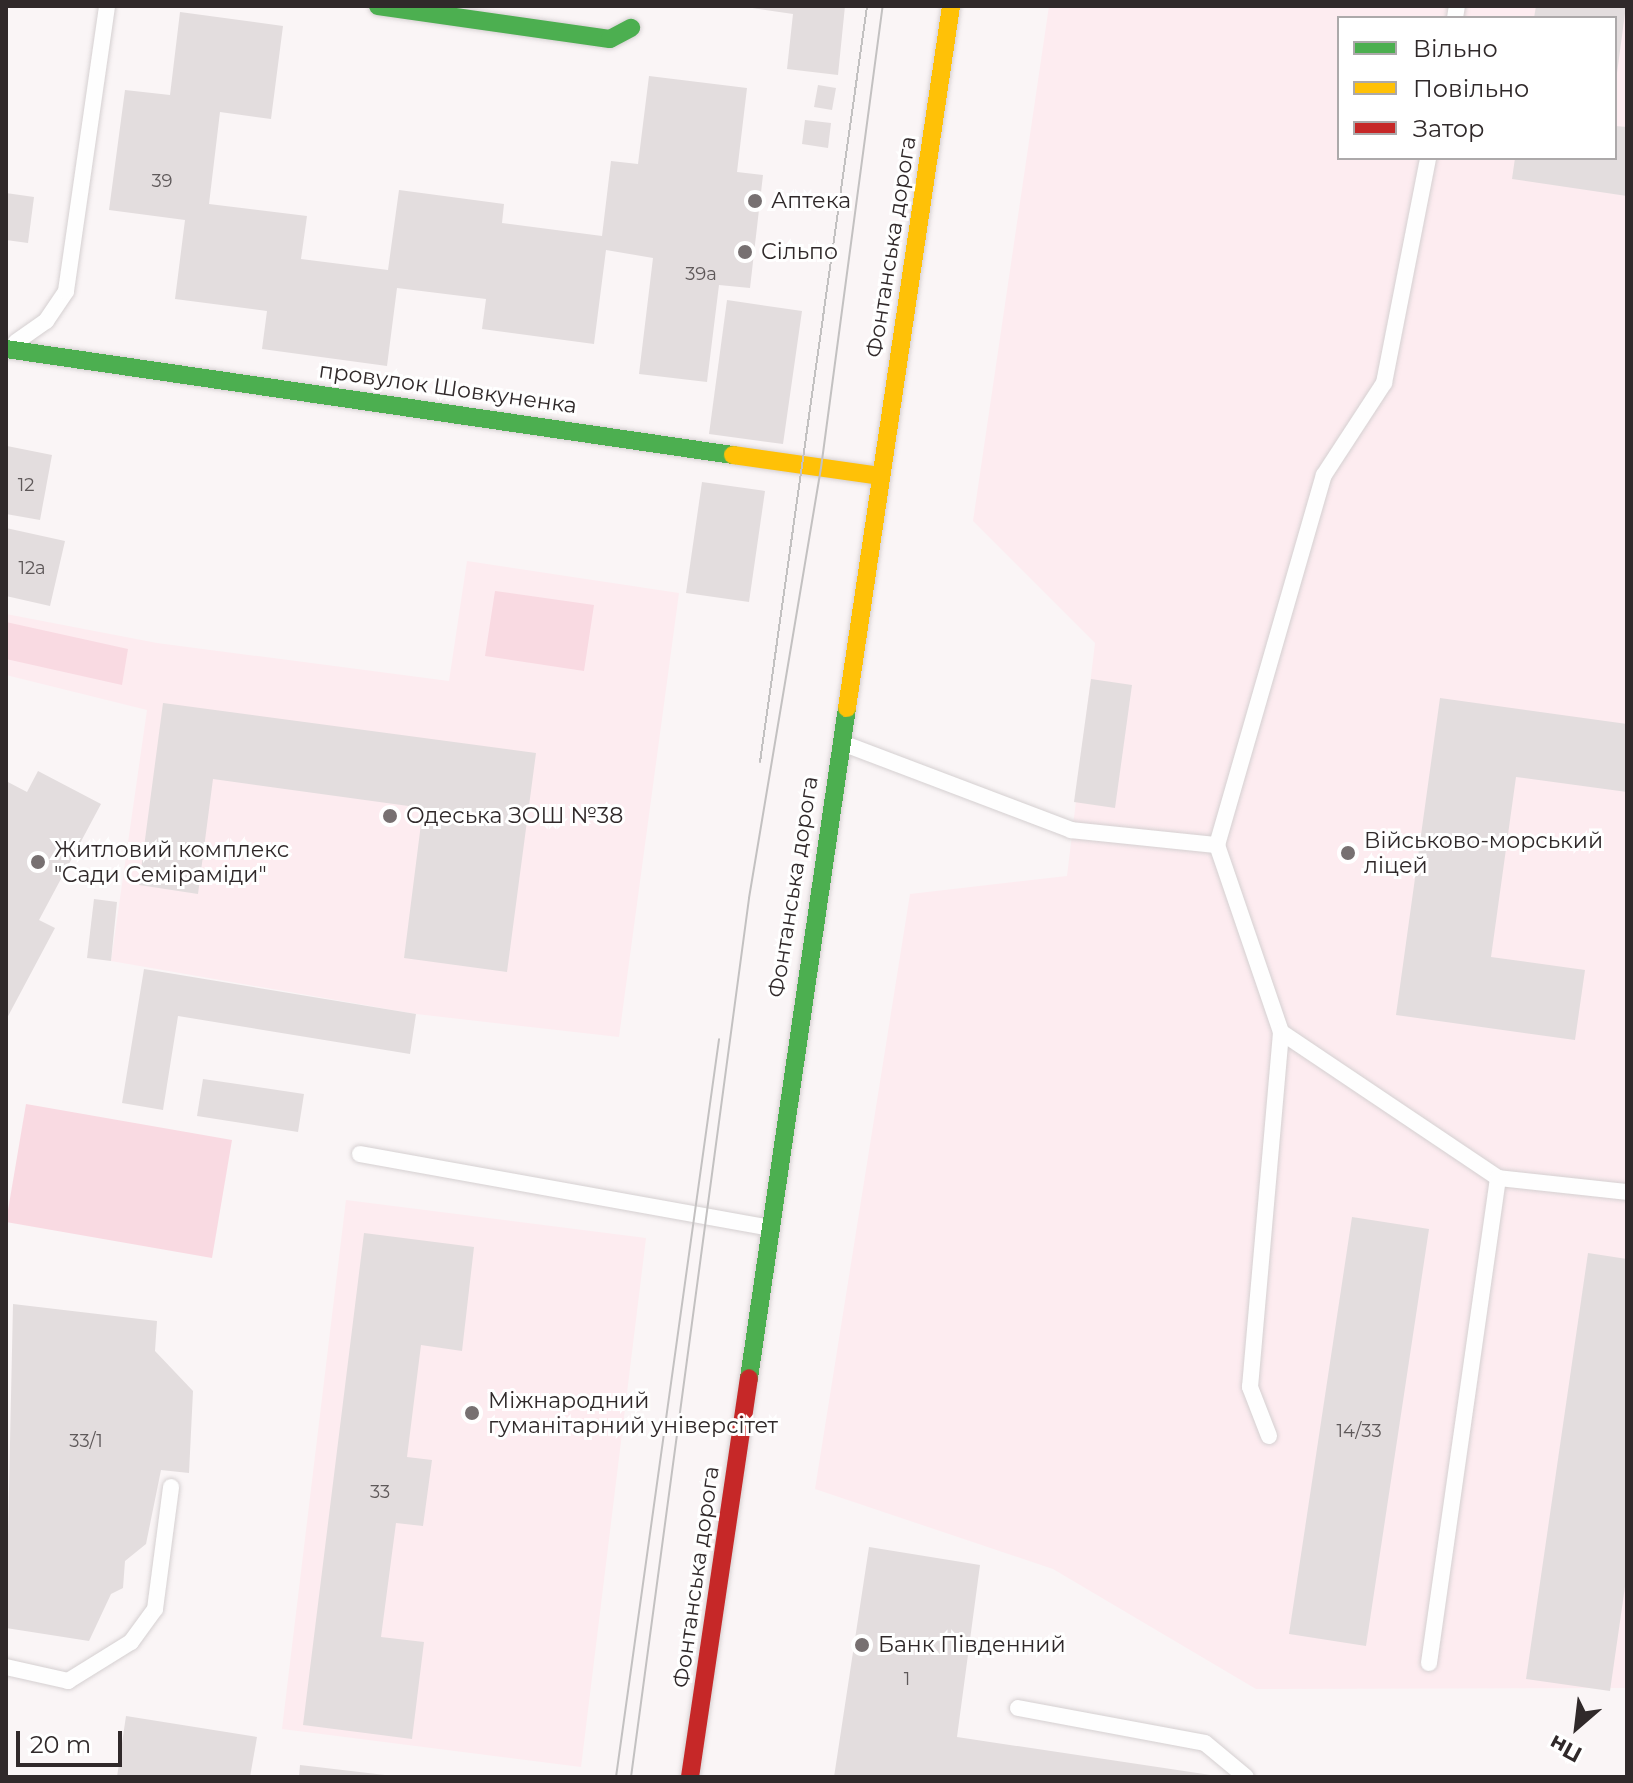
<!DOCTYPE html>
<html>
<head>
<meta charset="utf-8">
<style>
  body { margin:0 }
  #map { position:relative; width:1633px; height:1783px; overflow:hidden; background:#faf5f6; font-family:Montserrat,sans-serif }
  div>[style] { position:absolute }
  .built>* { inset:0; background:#fdecf0 }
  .green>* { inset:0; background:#f9dae2 }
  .building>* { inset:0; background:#e3ddde }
  .roads { filter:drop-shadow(0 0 2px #d5d0d1) drop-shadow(0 0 2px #d5d0d1) }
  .lane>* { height:16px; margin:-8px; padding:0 8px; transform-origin:8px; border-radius:8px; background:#fefefe }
  .fast>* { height:18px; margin:-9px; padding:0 9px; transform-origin:9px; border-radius:9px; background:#4caf50 }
  .slow>* { height:18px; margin:-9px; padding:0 9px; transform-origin:9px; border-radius:9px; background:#ffc107 }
  .jam>* { height:18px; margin:-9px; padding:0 9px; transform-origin:9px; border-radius:9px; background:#c62828 }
  .tram>* { height:2px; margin:-1px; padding:0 1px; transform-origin:1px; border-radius:1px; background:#c3c1c1 }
  .dots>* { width:22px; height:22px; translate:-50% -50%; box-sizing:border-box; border:4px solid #fff; border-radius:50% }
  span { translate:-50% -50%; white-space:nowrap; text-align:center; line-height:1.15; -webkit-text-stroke:6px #fff; paint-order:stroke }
  .number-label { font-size:18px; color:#5e5859 }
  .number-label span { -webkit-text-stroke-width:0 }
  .poi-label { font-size:22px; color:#30292a }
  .left { translate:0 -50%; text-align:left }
  .street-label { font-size:22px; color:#30292a }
  .frame { position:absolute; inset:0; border:8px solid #30292a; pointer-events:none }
  .legend { position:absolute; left:1337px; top:16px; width:280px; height:144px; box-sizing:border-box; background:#fff; border:2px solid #aca9aa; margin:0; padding:10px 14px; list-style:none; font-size:24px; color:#30292a }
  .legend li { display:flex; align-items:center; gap:16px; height:40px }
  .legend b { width:40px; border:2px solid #aca9aa }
  .north { position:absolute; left:1537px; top:1687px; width:80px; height:80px; -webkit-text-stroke:6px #fff; paint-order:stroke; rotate:208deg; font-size:22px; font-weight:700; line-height:32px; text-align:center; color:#30292a }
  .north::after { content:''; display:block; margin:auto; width:28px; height:36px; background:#30292a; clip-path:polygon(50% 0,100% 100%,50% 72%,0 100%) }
  .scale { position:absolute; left:16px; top:1731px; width:106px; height:36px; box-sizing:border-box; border:4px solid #30292a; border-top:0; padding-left:10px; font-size:24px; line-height:28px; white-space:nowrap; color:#30292a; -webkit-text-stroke:6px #fff; paint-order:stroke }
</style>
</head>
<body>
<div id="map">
  <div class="built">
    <i style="clip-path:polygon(evenodd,1049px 6px,1627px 6px,1627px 1688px,1256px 1689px,1053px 1569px,815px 1489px,910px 894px,1067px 876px,1095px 643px,973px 521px,1049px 6px,1339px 18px,1615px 18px,1615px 158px,1339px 158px,1339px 18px)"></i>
    <i style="clip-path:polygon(467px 561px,679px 593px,619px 1037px,416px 1014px,111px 961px,147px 710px,6px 675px,6px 614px,157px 643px,449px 681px)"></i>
    <i style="clip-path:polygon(346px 1200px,646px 1238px,581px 1767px,282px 1729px)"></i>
  </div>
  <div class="green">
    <i style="clip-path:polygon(495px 591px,594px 605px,584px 671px,485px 656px)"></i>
    <i style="clip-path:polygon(6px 622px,128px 649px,122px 685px,6px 659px)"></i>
    <i style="clip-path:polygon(26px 1104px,232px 1140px,212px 1258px,6px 1222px)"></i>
  </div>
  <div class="building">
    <i style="clip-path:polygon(739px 6px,845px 6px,838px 75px,787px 69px,793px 14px)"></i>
    <i style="clip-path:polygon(1536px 6px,1626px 6px,1617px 73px,1615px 18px,1534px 18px)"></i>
    <i style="clip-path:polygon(180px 12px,283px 26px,271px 119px,220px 112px,209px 204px,307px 216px,301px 259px,388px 270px,399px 190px,504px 204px,502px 223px,602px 236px,611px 161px,638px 164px,649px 76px,747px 88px,737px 172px,763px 175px,750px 288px,719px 285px,707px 382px,639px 374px,653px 258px,606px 250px,594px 344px,482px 329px,486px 299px,397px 288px,387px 366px,262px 349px,267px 311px,175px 299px,185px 220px,109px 210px,125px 90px,170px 95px)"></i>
    <i style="clip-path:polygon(818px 85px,836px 88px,832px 110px,814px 107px)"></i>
    <i style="clip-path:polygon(805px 120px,831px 123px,828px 148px,802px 144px)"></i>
    <i style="clip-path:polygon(1615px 126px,1627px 127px,1627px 196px,1512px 179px,1515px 158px,1615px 158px)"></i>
    <i style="clip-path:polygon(6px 193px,34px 197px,28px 243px,6px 240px)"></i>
    <i style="clip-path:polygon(727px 300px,802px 311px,783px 444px,709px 434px)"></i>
    <i style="clip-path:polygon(7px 446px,52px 455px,40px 520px,6px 514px)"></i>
    <i style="clip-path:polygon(702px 482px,765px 491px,749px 602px,686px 593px)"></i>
    <i style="clip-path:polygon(6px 528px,65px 541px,50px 606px,6px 596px)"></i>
    <i style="clip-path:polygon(1091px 679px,1132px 685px,1115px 808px,1074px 802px)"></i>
    <i style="clip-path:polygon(1440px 698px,1627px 724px,1627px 792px,1516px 777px,1491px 957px,1585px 970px,1575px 1040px,1396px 1015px)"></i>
    <i style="clip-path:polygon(163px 703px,536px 753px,507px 972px,404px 958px,423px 808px,213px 779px,198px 894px,139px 885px)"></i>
    <i style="clip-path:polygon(38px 771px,101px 804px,39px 920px,55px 928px,6px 1020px,6px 781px,27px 792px)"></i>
    <i style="clip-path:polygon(94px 899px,117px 902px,111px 961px,87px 958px)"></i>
    <i style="clip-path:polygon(144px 969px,416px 1014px,410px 1054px,178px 1016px,163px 1110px,122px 1103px)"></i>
    <i style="clip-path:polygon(203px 1079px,304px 1094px,298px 1132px,197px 1116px)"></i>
    <i style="clip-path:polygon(1352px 1217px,1429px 1229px,1366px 1646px,1289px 1634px)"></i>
    <i style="clip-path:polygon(364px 1233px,474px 1247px,462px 1351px,421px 1345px,407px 1457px,432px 1460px,423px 1526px,396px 1523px,381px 1637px,424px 1642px,412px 1739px,303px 1725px)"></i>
    <i style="clip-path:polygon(1588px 1253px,1627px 1259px,1627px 1573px,1610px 1691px,1526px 1679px)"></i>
    <i style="clip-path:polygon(13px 1304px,157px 1321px,155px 1351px,193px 1391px,189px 1473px,161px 1470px,146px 1544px,125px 1561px,123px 1588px,111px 1594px,89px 1641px,6px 1628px)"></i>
    <i style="clip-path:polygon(869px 1547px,980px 1565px,957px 1737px,1224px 1777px,834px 1777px)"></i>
    <i style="clip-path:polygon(126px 1716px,257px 1737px,250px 1777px,117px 1777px)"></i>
    <i style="clip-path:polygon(300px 1765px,385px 1775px,385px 1777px,299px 1777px)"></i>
  </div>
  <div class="roads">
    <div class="lane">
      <i style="left:1455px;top:18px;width:12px;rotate:-81deg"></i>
      <i style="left:16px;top:342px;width:37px;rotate:-35deg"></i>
      <i style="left:46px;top:321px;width:36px;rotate:-56deg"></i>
      <i style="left:66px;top:291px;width:288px;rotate:-81.8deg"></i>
      <i style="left:845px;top:744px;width:242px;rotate:20.8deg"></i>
      <i style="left:1071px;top:830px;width:147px;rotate:5.9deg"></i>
      <i style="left:1217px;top:845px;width:198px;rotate:71.1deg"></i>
      <i style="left:1281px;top:1032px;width:262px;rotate:33.9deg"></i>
      <i style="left:1498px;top:1178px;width:130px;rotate:6.2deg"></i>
      <i style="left:1217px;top:845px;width:385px;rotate:-73.9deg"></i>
      <i style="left:1324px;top:475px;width:110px;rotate:-56.9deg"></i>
      <i style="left:1384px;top:383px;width:229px;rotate:-78.9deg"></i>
      <i style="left:360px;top:1154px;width:413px;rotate:10.2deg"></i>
      <i style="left:1269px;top:1436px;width:53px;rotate:-111.2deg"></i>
      <i style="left:1250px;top:1387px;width:356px;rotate:-85deg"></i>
      <i style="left:1429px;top:1663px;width:490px;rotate:-81.9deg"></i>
      <i style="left:6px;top:1667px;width:64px;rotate:12.7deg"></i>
      <i style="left:68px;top:1681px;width:74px;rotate:-31.8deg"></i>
      <i style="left:131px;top:1642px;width:41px;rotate:-54deg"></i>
      <i style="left:155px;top:1609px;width:123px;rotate:-82.5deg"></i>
      <i style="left:1018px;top:1708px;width:190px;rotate:10.6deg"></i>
      <i style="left:1205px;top:1743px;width:53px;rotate:39.7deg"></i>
    </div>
    <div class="fast">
      <i style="left:378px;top:6px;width:234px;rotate:8.1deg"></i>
      <i style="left:610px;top:39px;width:24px;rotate:-28deg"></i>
      <i style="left:6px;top:349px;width:735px;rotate:8.3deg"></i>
      <i style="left:749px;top:1378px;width:677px;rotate:-81.68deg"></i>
    </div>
    <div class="slow">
      <i style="left:733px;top:455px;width:148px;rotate:8.1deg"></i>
      <i style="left:847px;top:708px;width:710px;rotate:-81.57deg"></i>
    </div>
    <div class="jam">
      <i style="left:690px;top:1777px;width:403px;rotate:-81.6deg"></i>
    </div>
  </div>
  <div class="tram">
    <i style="left:760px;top:762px;width:764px;rotate:-81.94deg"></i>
    <i style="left:616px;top:1777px;width:745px;rotate:-82.05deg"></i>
    <i style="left:631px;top:1777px;width:887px;rotate:-82.35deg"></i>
    <i style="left:749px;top:898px;width:436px;rotate:-80.5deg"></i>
    <i style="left:821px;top:468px;width:466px;rotate:-82.4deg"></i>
  </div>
  <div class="dots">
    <i style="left:755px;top:201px;background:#777071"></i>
    <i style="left:745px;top:252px;background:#777071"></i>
    <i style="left:390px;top:816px;background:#777071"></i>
    <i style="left:1348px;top:853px;background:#777071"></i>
    <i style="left:38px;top:862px;background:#777071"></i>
    <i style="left:472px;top:1413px;background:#777071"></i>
    <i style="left:862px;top:1645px;background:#777071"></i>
  </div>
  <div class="number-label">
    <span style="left:162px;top:181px">39</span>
    <span style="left:701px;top:274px">39а</span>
    <span style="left:26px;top:485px">12</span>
    <span style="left:32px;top:568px">12а</span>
    <span style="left:1359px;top:1431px">14/33</span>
    <span style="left:86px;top:1441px">33/1</span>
    <span style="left:380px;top:1492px">33</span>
    <span style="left:907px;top:1679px">1</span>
  </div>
  <div class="poi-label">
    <span class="left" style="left:771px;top:201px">Аптека</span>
    <span class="left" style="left:761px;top:252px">Сільпо</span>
    <span class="left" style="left:406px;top:816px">Одеська ЗОШ №38</span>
    <span class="left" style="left:1364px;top:853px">Військово-морський<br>ліцей</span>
    <span class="left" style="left:54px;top:862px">Житловий комплекс<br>"Сади Семіраміди"</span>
    <span class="left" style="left:488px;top:1413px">Міжнародний<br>гуманітарний універсітет</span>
    <span class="left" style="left:878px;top:1645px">Банк Південний</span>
  </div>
  <div class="street-label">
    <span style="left:891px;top:247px;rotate:-81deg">Фонтанська дорога</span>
    <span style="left:448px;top:388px;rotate:8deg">провулок Шовкуненка</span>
    <span style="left:793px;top:887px;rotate:-81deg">Фонтанська дорога</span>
    <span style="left:696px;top:1577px;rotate:-82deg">Фонтанська дорога</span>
  </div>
  <div class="frame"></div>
  <ul class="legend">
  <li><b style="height:10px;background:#4caf50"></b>Вільно</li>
  <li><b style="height:10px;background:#ffc107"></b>Повільно</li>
  <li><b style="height:10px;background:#c62828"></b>Затор</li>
  </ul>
  <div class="north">Пн</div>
  <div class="scale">20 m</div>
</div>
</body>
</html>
